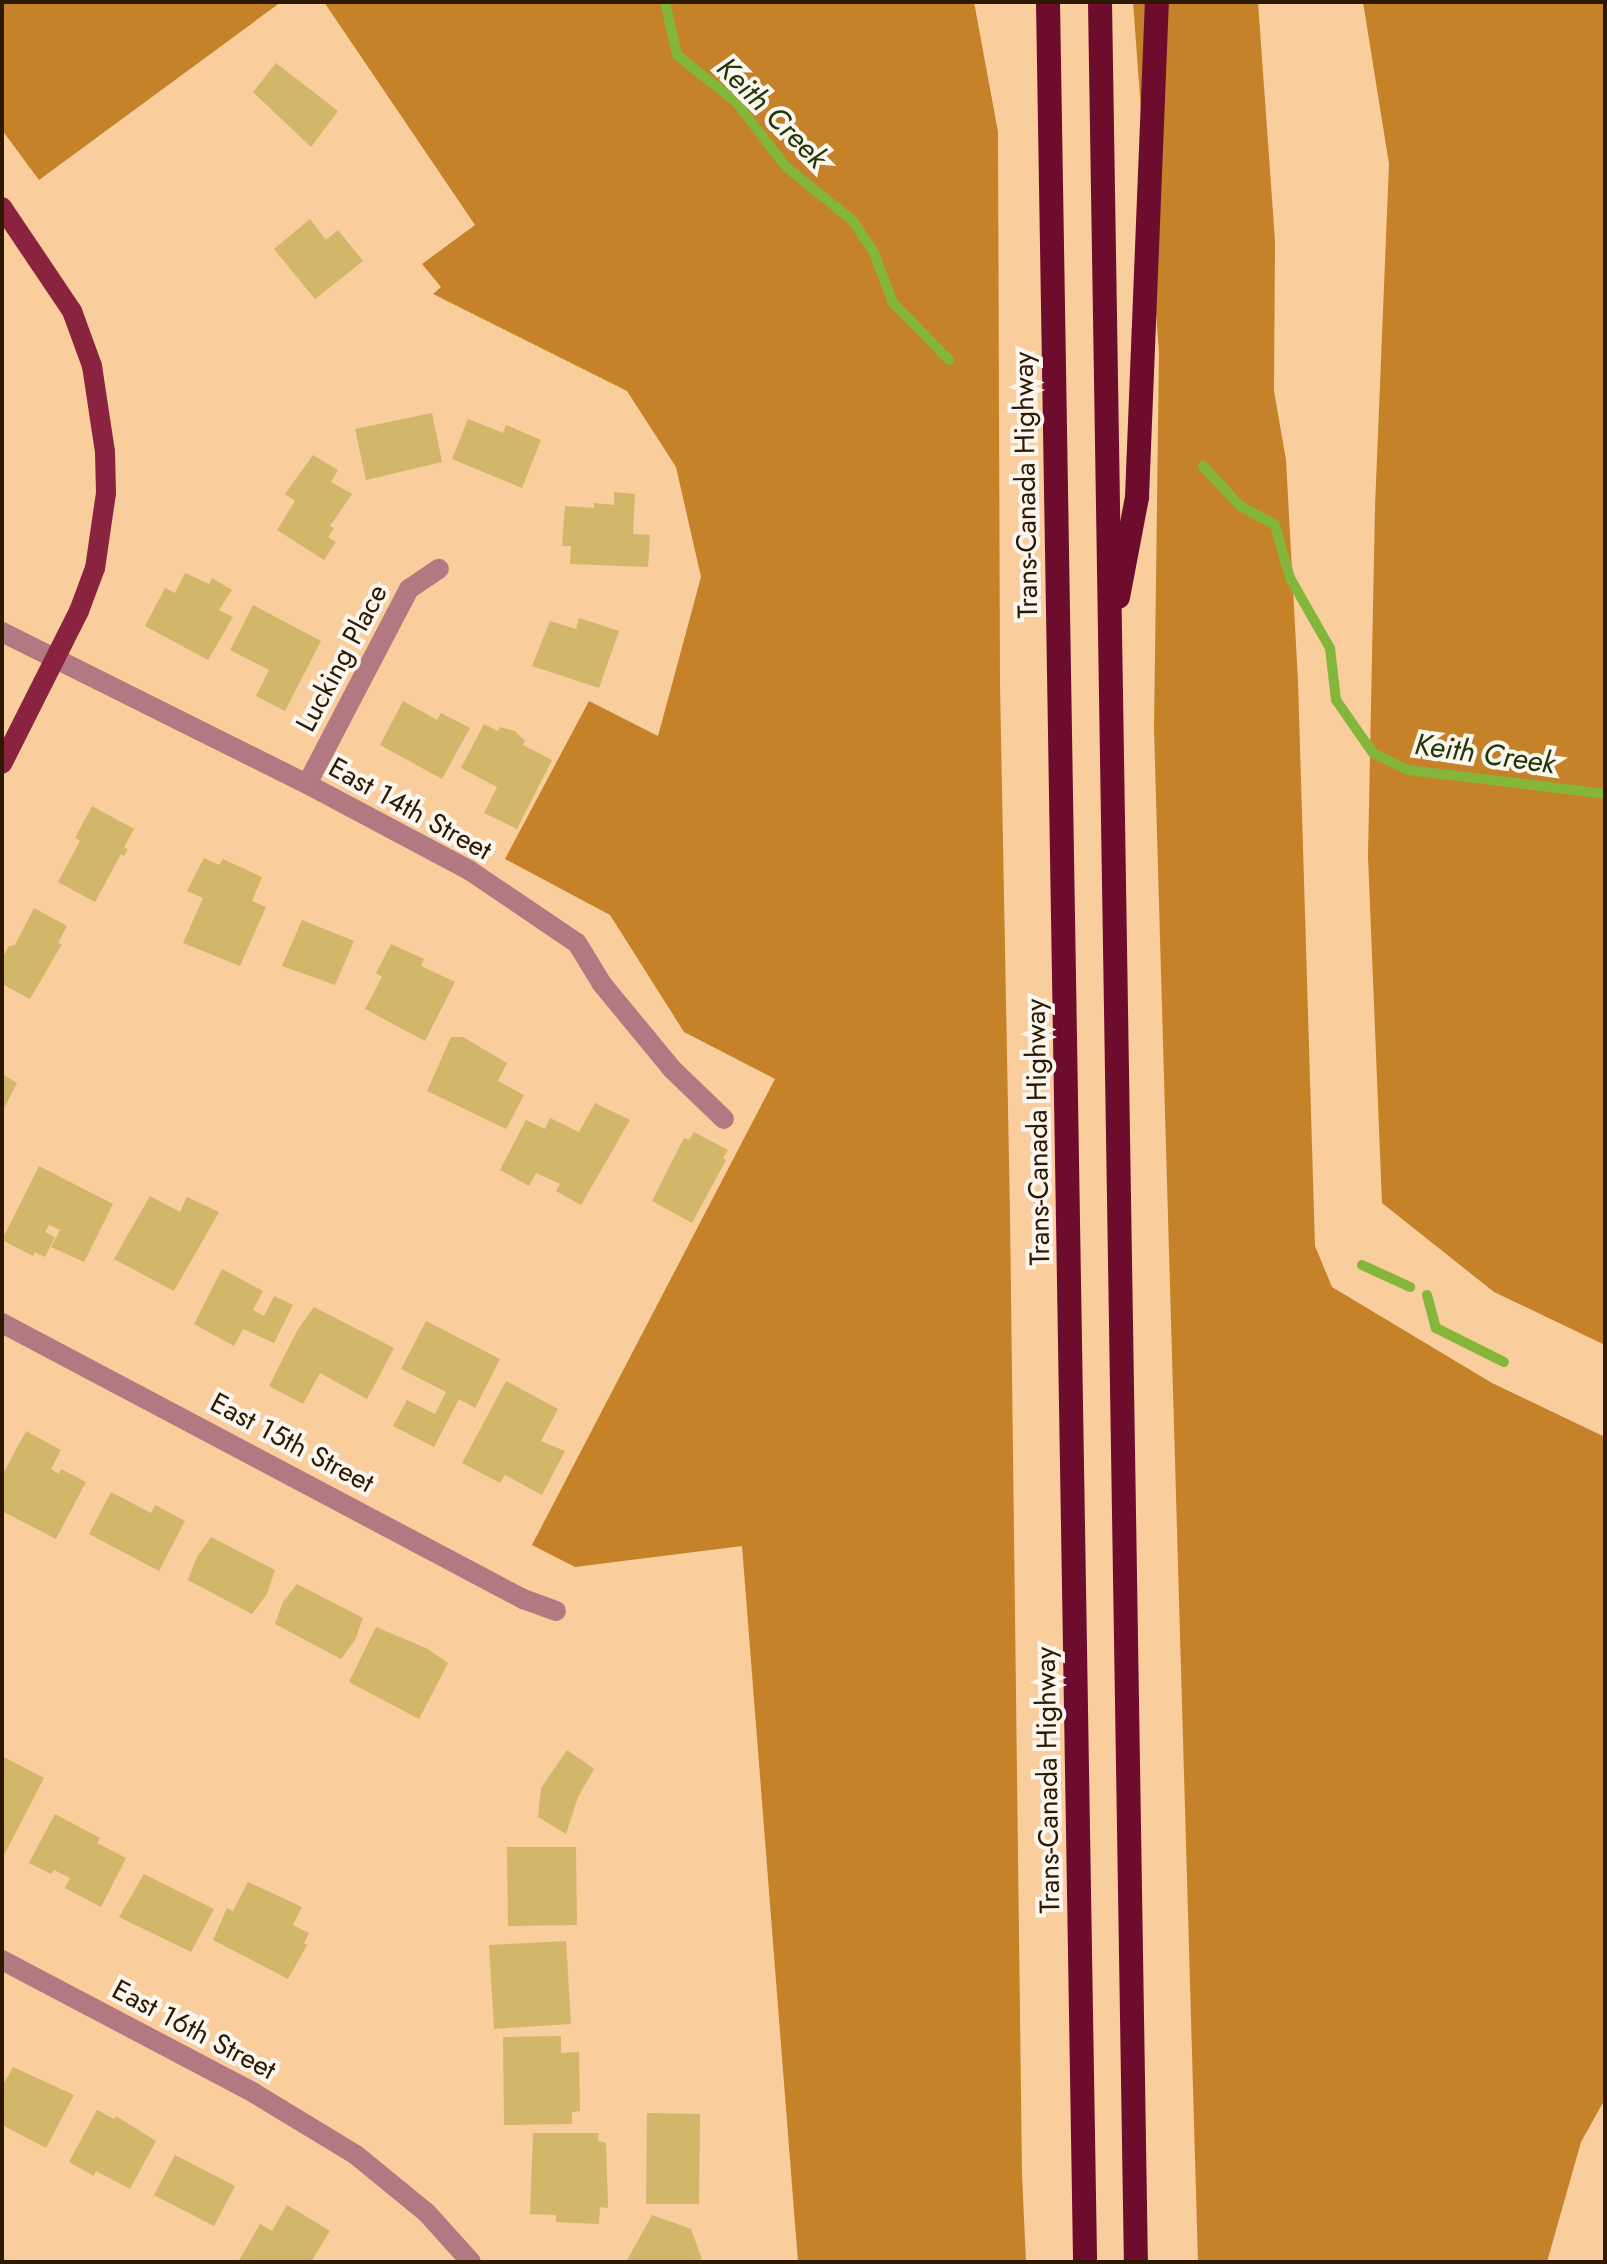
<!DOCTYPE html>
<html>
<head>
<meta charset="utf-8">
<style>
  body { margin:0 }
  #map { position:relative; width:1607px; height:2264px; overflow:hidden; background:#f9cd9c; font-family:Jost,sans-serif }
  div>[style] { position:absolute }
  .forest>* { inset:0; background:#c58228 }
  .stream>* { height:10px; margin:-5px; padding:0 5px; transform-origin:5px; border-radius:5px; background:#83b63a }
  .building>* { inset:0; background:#d2b66a }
  .minor>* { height:20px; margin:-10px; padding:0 10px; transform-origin:10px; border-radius:10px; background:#b37982 }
  .major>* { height:20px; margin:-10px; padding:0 10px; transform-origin:10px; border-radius:10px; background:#8a233f }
  .highway>* { height:24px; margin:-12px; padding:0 12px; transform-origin:12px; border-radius:12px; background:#6d0c2c }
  span { translate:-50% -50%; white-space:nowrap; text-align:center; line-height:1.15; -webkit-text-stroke:8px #fbf6f0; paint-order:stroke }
  .street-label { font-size:28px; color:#2d1900 }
  .water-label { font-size:30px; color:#233705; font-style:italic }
  .frame { position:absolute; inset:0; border:4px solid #2d1900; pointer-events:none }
</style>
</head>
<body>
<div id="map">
  <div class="forest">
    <i style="clip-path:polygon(2px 2px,281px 2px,39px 180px,2px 130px)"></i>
    <i style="clip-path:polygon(324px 2px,974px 2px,998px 132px,1000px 684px,1010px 1214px,1022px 2175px,1026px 2262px,798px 2262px,742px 1546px,575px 1567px,532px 1545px,775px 1079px,684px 1032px,610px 915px,505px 859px,589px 701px,658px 736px,701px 577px,676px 467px,627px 391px,433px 294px,441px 287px,422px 264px,475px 225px)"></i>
    <i style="clip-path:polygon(1133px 2px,1258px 2px,1275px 241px,1274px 391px,1286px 460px,1298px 681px,1315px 1246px,1332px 1287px,1492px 1383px,1605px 1437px,1605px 2099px,1581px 2142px,1547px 2262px,1198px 2262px,1154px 729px,1159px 353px)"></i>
    <i style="clip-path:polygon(1363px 2px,1605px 2px,1605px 1345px,1494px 1292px,1382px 1203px,1368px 856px,1375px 507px,1389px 164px)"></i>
  </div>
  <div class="stream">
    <i style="left:665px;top:2px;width:54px;rotate:77.2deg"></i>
    <i style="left:677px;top:55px;width:75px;rotate:38.5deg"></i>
    <i style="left:736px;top:102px;width:82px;rotate:52.4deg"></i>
    <i style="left:786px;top:167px;width:85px;rotate:38.8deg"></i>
    <i style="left:852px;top:220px;width:40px;rotate:56deg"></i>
    <i style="left:874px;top:253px;width:53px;rotate:69.2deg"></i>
    <i style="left:893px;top:303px;width:80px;rotate:45.5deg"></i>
    <i style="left:1203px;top:466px;width:54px;rotate:47.2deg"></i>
    <i style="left:1240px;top:506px;width:40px;rotate:28deg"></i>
    <i style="left:1275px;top:525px;width:55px;rotate:74.2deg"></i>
    <i style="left:1290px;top:578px;width:81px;rotate:60.3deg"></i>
    <i style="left:1330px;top:648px;width:52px;rotate:83.4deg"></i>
    <i style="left:1336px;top:700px;width:65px;rotate:55.1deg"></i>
    <i style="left:1373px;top:753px;width:39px;rotate:26deg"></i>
    <i style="left:1408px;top:770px;width:198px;rotate:6.9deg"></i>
    <i style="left:1362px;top:1265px;width:53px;rotate:24.6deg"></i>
    <i style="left:1427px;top:1295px;width:34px;rotate:75deg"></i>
    <i style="left:1436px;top:1328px;width:76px;rotate:26.6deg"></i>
  </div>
  <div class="building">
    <i style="clip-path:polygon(276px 63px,338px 111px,311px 147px,253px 92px)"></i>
    <i style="clip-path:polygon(310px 219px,326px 240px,338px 230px,363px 261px,315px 299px,274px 249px)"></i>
    <i style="clip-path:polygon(432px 413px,442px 462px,366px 480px,355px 429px)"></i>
    <i style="clip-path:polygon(468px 419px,503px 433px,506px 425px,541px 440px,522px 488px,452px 459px)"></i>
    <i style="clip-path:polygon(313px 455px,338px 470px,331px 482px,352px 494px,330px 526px,334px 528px,328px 537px,336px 542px,324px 560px,277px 530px,295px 501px,285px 494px)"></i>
    <i style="clip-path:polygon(614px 492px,635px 494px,633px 534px,650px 535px,648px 567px,570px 564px,571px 546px,562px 546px,565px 506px,594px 508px,594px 503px,614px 505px)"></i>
    <i style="clip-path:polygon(185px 573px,209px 584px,212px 578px,232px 590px,219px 610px,233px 617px,208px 660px,145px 626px,165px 588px,175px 593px)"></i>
    <i style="clip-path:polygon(253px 605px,321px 641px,285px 711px,256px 696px,269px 670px,230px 650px)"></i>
    <i style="clip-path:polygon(579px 618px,619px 631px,599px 688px,532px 666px,550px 621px,576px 629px)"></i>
    <i style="clip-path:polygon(403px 701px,437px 720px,441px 713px,470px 728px,442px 779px,380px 745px)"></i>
    <i style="clip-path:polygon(484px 724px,498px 731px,500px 727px,515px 731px,525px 741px,523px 745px,552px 760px,517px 829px,484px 813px,497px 787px,461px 768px)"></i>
    <i style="clip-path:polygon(92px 806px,134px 829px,124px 847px,128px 849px,124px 856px,121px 854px,95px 902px,58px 882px,80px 841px,75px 838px)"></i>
    <i style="clip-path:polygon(204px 858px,219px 865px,223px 859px,262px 877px,252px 901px,266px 907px,240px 966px,183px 943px,203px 898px,187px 891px)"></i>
    <i style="clip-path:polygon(34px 908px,67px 926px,58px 943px,62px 944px,30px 999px,2px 984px,2px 959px,9px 946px,15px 945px)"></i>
    <i style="clip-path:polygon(302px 920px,354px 941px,335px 985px,282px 966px)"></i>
    <i style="clip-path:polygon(391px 944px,424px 959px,421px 966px,455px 982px,425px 1041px,365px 1009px,382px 977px,376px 973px)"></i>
    <i style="clip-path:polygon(451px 1037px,463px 1037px,507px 1063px,498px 1081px,524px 1095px,506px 1129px,427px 1091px)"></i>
    <i style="clip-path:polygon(2px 1074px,17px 1083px,2px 1112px)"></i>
    <i style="clip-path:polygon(595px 1103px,630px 1120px,581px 1205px,556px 1191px,560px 1184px,536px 1173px,529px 1186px,500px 1170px,526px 1120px,545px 1129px,550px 1118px,579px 1132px)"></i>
    <i style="clip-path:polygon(694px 1132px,728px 1150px,723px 1158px,726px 1160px,692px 1223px,652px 1201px,684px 1138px,689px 1140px)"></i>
    <i style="clip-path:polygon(39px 1166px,113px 1204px,84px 1262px,51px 1247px,60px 1230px,49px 1225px,45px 1232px,55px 1237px,45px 1257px,35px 1252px,33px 1256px,2px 1240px)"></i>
    <i style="clip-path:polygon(150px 1196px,180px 1212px,187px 1197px,219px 1212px,174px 1291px,114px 1259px)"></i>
    <i style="clip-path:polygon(222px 1269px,263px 1291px,253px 1310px,264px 1316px,274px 1296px,293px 1305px,274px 1343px,243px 1329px,234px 1346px,194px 1324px)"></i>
    <i style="clip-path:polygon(314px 1307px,394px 1348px,367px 1399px,320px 1373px,303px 1404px,269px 1386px,298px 1329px)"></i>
    <i style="clip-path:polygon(426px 1321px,500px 1359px,475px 1408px,459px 1399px,434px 1447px,393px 1426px,407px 1400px,435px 1414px,446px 1392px,401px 1369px)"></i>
    <i style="clip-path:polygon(506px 1381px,558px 1409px,541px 1441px,565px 1451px,542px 1495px,505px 1475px,500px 1483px,462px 1463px)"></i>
    <i style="clip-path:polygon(26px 1431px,61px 1450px,51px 1469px,59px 1474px,61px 1469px,86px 1482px,56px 1539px,2px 1511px,2px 1476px)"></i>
    <i style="clip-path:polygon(111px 1492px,151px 1513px,155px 1505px,185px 1521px,159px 1571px,89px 1534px)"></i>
    <i style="clip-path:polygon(211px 1537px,275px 1570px,267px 1594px,252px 1614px,188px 1580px,197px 1557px)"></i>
    <i style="clip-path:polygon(297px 1584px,363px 1618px,355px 1640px,341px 1659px,275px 1624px,283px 1602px)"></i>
    <i style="clip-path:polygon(376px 1627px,426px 1648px,448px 1663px,419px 1719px,349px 1682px)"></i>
    <i style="clip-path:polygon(567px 1750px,594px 1769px,578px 1797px,566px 1834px,538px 1817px,541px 1788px)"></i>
    <i style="clip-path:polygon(2px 1756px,44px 1778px,2px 1859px)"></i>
    <i style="clip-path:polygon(55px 1814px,100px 1838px,97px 1843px,126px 1858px,101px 1907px,65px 1888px,70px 1878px,54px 1870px,51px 1874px,29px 1863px)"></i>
    <i style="clip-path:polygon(507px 1847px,576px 1847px,577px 1925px,508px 1926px)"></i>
    <i style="clip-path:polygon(144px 1874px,214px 1909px,191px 1952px,119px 1917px)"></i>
    <i style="clip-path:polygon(248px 1882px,302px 1907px,293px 1925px,309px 1933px,304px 1943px,307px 1945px,288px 1979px,213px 1940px,227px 1908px,233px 1911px)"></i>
    <i style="clip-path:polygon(566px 1941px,571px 2024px,494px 2029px,489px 1945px)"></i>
    <i style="clip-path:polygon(561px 2036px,561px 2053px,579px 2052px,580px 2111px,572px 2112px,572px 2124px,504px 2125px,503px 2037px)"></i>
    <i style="clip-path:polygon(13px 2067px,74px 2095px,46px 2148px,2px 2125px,2px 2087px)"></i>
    <i style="clip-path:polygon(97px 2110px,114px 2119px,116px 2116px,156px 2141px,130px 2189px,96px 2171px,94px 2176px,69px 2162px)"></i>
    <i style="clip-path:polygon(647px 2113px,700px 2114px,699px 2204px,646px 2204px)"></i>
    <i style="clip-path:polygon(533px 2133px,599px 2133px,598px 2141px,606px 2143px,608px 2208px,600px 2207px,599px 2224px,556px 2222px,556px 2215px,530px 2214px)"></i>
    <i style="clip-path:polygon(175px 2155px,235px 2186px,214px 2226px,154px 2195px)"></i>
    <i style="clip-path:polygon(287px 2205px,330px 2231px,311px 2262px,238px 2262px,260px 2224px,272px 2231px)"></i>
    <i style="clip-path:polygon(652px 2215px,691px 2229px,703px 2262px,626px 2262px)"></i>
  </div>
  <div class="minor">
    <i style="left:2px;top:632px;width:341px;rotate:26.5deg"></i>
    <i style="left:307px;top:784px;width:183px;rotate:28deg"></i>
    <i style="left:469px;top:870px;width:130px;rotate:34.1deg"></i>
    <i style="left:577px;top:943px;width:48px;rotate:58.6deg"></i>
    <i style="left:602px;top:984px;width:110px;rotate:50.5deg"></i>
    <i style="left:672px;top:1069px;width:72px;rotate:43.9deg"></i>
    <i style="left:307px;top:784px;width:220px;rotate:-62.4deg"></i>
    <i style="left:409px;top:589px;width:36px;rotate:-34deg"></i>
    <i style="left:2px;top:1323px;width:590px;rotate:27.91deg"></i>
    <i style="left:523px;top:1599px;width:35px;rotate:20deg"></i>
    <i style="left:2px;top:1960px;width:285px;rotate:27.8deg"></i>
    <i style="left:254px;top:2093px;width:119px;rotate:31.3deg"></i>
    <i style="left:356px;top:2155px;width:90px;rotate:39.2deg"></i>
    <i style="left:426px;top:2212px;width:67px;rotate:48deg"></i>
  </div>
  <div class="major">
    <i style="left:2px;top:207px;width:125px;rotate:56.1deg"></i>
    <i style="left:72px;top:311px;width:59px;rotate:70deg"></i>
    <i style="left:92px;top:366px;width:87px;rotate:81.4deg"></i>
    <i style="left:105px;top:452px;width:41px;rotate:88.6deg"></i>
    <i style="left:106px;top:493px;width:76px;rotate:98.3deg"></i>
    <i style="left:95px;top:568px;width:46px;rotate:110.4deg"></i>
    <i style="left:79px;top:611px;width:171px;rotate:116.7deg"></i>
  </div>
  <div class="highway">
    <i style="left:1048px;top:2px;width:2260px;rotate:89.06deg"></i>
    <i style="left:1100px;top:2px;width:2260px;rotate:89.09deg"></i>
    <i style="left:1118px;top:597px;width:102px;rotate:-79.2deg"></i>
    <i style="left:1137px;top:497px;width:495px;rotate:-87.7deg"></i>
  </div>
  <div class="street-label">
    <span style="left:1026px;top:485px;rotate:-91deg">Trans-Canada Highway</span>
    <span style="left:342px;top:658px;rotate:-62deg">Lucking Place</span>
    <span style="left:410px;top:809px;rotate:29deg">East 14th Street</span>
    <span style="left:1038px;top:1132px;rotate:-91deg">Trans-Canada Highway</span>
    <span style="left:292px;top:1443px;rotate:28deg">East 15th Street</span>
    <span style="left:1048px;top:1780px;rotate:-91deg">Trans-Canada Highway</span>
    <span style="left:194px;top:2030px;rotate:28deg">East 16th Street</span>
  </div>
  <div class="water-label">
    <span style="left:772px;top:113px;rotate:45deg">Keith Creek</span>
    <span style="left:1485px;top:754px;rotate:8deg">Keith Creek</span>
  </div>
  <div class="frame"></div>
</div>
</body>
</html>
